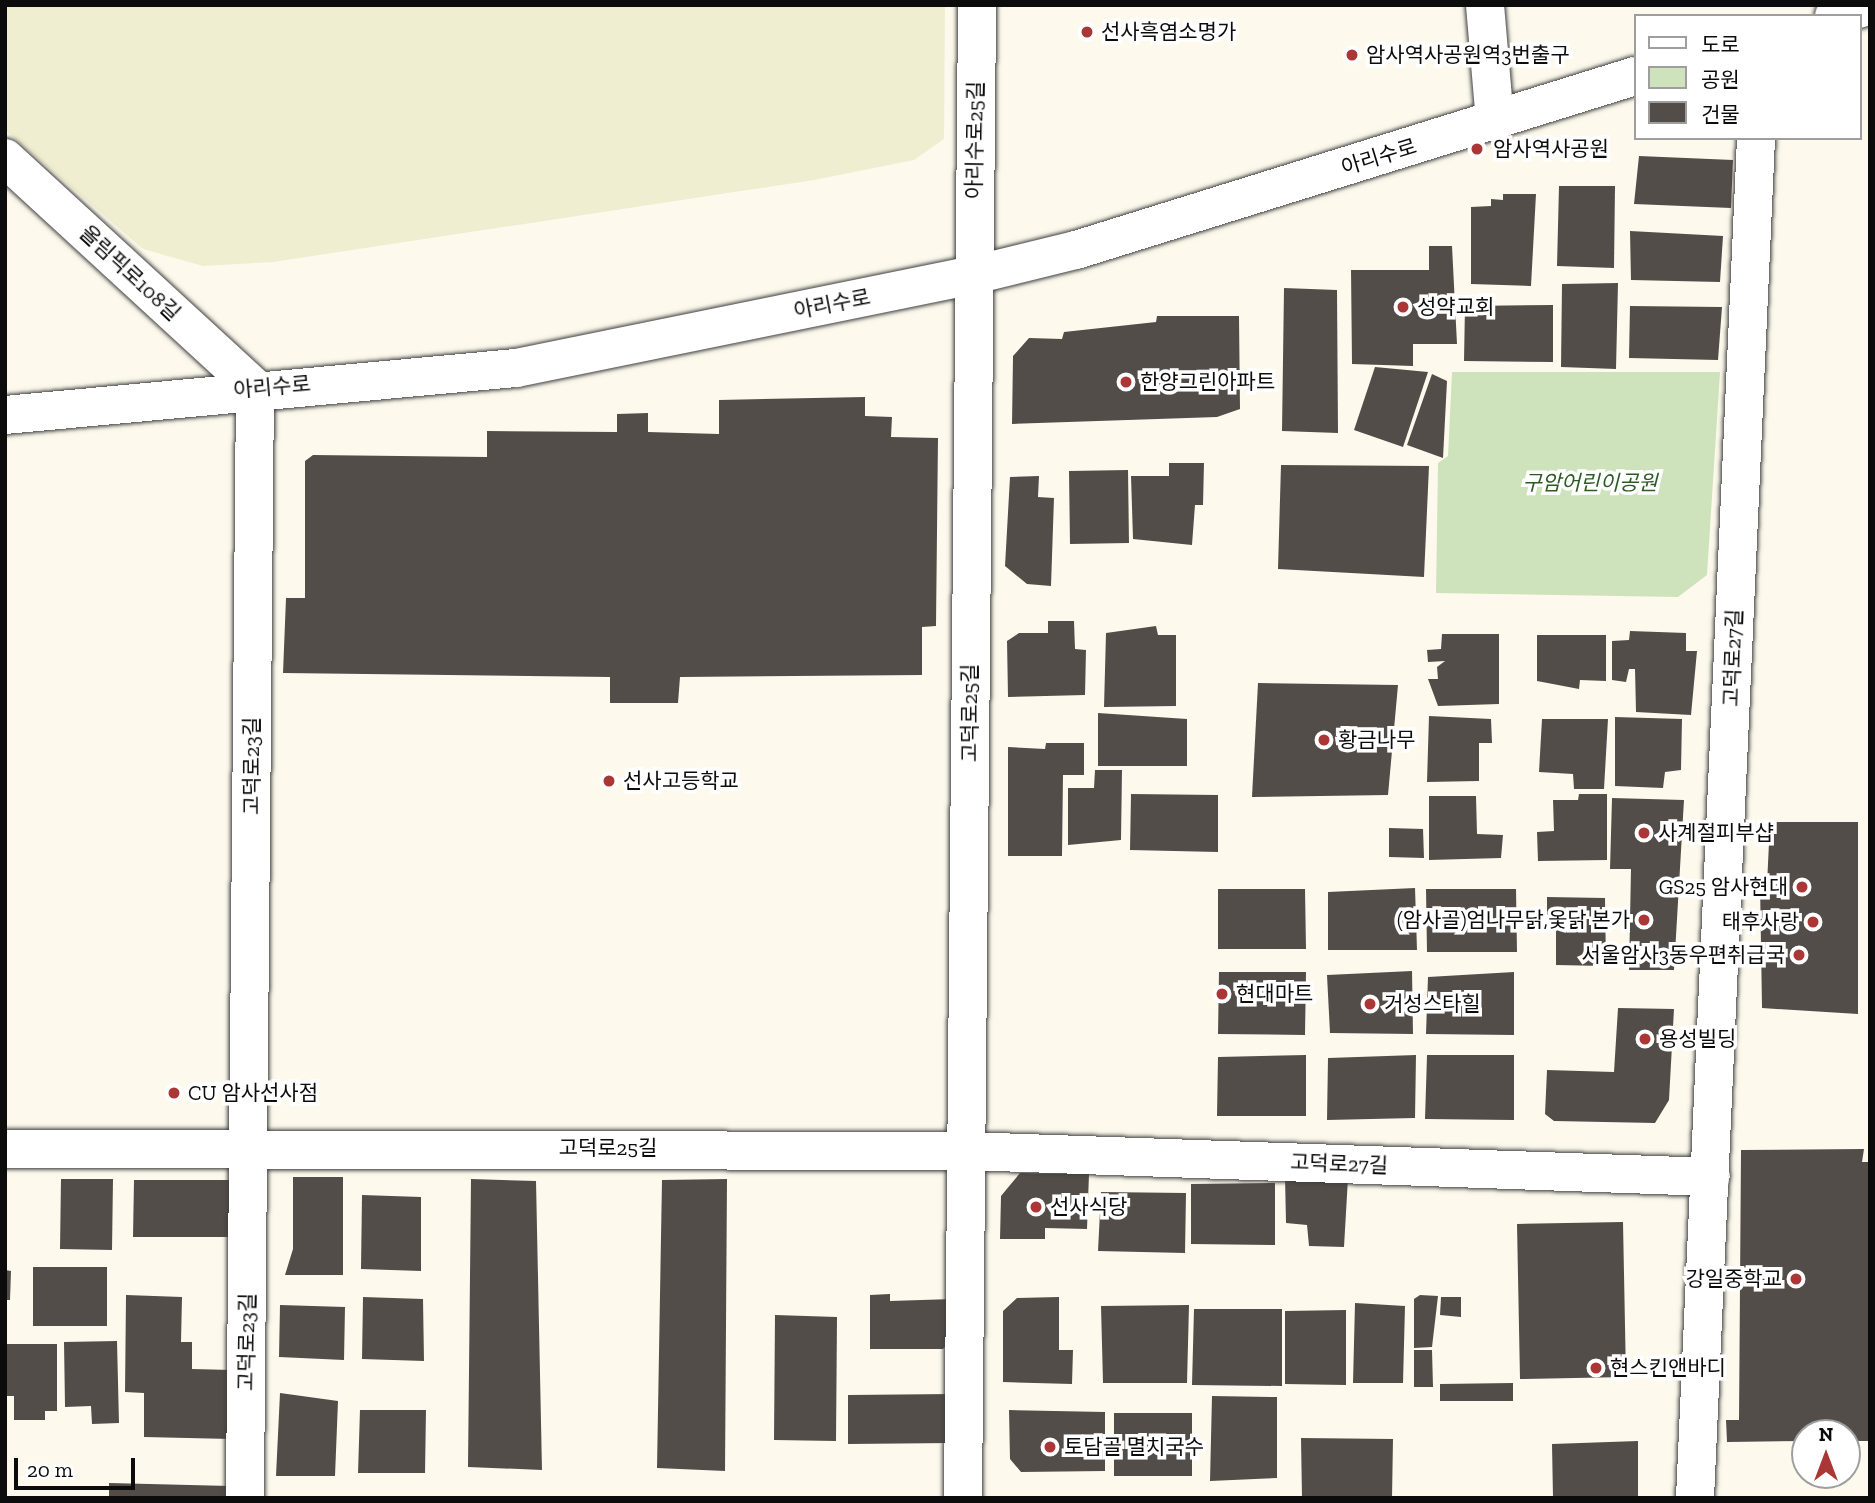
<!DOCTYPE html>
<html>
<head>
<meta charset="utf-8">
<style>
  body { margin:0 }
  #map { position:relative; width:1875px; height:1503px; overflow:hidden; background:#fdfaed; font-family:"Zilla Slab","Noto Sans KR",serif }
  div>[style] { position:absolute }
  .farmland>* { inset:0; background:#efeed0 }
  .green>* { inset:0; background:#cee3bb }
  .building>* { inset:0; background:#534d49 }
  .roads { filter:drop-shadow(0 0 2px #3f3f3f) drop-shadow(0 0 2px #3f3f3f) }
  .minor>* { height:38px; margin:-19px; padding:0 19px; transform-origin:19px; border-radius:19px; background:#fff }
  .dots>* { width:19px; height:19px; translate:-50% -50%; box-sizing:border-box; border:4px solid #fff; border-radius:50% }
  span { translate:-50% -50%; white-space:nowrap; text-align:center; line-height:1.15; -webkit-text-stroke:7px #fff; paint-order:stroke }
  .poi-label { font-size:21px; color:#0c0c0c }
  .left { translate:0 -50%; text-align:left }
  .right { translate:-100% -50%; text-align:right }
  .street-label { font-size:21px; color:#0c0c0c }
  .park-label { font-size:21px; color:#2d5b25; font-style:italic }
  .frame { position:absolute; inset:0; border:7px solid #0c0c0c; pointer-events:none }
  .legend { position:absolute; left:1634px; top:14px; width:228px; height:126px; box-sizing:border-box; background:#fff; border:2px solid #9e9e9e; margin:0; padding:9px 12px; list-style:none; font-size:21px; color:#0c0c0c }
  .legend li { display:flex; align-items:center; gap:14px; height:35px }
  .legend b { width:35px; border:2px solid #9e9e9e }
  .north { position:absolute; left:1791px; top:1419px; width:70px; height:70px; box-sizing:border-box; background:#fff; border:2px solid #9e9e9e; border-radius:50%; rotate:0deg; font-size:19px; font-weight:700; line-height:28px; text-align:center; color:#0c0c0c }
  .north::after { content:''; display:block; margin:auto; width:24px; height:32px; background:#aa3636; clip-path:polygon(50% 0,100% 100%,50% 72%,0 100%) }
  .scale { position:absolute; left:14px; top:1458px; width:121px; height:32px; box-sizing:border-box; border:4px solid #0c0c0c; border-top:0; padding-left:9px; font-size:21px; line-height:24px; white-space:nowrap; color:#0c0c0c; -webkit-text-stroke:5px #fff; paint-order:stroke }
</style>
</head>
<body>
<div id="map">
  <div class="farmland">
    <i style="clip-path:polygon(5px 5px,945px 5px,944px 139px,914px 160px,814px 180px,273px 262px,203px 266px,143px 249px,5px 130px)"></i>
  </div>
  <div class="green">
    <i style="clip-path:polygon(1452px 372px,1720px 372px,1707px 575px,1678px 597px,1436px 593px,1438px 463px,1448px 456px)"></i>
  </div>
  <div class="building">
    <i style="clip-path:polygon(1639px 156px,1733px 160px,1731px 208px,1634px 204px)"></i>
    <i style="clip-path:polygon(1559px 186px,1615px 186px,1614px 268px,1557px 266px)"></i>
    <i style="clip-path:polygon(1503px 194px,1536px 194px,1531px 286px,1471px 284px,1471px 207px,1491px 206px,1491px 199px,1503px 200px)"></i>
    <i style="clip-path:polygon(1630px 231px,1723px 236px,1720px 282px,1631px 280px)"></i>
    <i style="clip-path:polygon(1429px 246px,1452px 246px,1457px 344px,1413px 344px,1413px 366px,1352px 364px,1351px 270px,1429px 270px)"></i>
    <i style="clip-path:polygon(1618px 283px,1616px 369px,1561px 367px,1562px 284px)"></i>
    <i style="clip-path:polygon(1284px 288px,1337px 290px,1338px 433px,1282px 431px)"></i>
    <i style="clip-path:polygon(1553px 305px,1553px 362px,1464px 361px,1465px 306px)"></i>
    <i style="clip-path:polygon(1630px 306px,1722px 307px,1718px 360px,1629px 358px)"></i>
    <i style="clip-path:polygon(1157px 316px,1239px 316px,1240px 409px,1217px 417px,1012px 424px,1013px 356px,1029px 338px,1062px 339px,1064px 332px,1156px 322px)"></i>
    <i style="clip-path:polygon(1375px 367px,1428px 372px,1403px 447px,1354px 430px)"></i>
    <i style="clip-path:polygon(1432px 374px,1447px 381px,1443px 458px,1407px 445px)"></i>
    <i style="clip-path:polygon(865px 397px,865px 416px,892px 417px,891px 437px,938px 438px,936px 626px,922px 627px,922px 675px,680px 677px,678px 703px,610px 703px,610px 677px,283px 673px,286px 598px,305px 598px,305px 461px,313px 455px,487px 457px,487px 431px,617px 432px,617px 414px,648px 413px,648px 432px,719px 434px,719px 400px)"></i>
    <i style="clip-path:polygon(1169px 463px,1204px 463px,1203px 505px,1195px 505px,1192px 545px,1133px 539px,1131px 476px,1169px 476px)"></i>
    <i style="clip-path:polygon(1281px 465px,1429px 466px,1424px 577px,1278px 569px)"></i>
    <i style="clip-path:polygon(1128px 470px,1129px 543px,1070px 544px,1069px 471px)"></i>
    <i style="clip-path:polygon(1039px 476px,1038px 497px,1054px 498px,1051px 586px,1027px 584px,1005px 566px,1010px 477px)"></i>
    <i style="clip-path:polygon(1048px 621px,1074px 621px,1075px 649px,1086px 650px,1085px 695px,1008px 697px,1007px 641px,1019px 633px,1048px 633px)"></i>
    <i style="clip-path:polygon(1156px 626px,1158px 635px,1176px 635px,1176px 706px,1104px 707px,1106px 633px)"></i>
    <i style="clip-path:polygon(1630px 631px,1686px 633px,1686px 651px,1697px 651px,1691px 715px,1636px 712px,1635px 669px,1629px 669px,1626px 682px,1612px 680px,1612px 641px,1629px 640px)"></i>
    <i style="clip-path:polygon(1442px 634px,1499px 634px,1499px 704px,1438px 706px,1428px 679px,1438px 679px,1437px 667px,1445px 661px,1428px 662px,1427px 650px,1441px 649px)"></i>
    <i style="clip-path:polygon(1537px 635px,1606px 635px,1606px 681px,1580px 680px,1579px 689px,1537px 681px)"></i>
    <i style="clip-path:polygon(1258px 683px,1398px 685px,1388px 795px,1252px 797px)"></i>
    <i style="clip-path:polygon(1098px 713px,1187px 719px,1187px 766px,1098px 766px)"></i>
    <i style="clip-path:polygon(1429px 716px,1491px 719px,1492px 743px,1479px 743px,1479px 781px,1427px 782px)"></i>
    <i style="clip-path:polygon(1615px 717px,1682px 719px,1681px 770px,1665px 772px,1663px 788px,1615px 786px)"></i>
    <i style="clip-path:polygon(1542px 719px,1608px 719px,1604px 789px,1574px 789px,1573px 774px,1539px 772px)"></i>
    <i style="clip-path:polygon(1046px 743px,1084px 743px,1084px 775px,1063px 775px,1062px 856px,1008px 856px,1008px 747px,1045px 749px)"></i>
    <i style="clip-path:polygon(1095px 770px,1122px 770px,1121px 840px,1068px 845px,1068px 788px,1094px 788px)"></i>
    <i style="clip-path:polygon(1131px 794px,1218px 795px,1218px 852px,1130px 850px)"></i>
    <i style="clip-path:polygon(1579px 794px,1607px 794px,1607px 860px,1538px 861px,1537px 832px,1554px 831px,1553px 800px,1578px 800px)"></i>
    <i style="clip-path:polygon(1429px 796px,1476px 796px,1477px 834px,1503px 835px,1501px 858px,1429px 860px)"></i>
    <i style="clip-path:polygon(1612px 798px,1684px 800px,1674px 970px,1629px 970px,1631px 869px,1610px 869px)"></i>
    <i style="clip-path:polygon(1770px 822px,1858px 822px,1858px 1014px,1762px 1008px,1760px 884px,1767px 884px)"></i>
    <i style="clip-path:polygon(1389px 828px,1423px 829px,1424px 858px,1389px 857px)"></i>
    <i style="clip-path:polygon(1415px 888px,1417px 950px,1328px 950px,1328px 892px)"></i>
    <i style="clip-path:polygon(1218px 889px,1305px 889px,1306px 949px,1218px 949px)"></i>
    <i style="clip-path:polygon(1426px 889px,1516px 889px,1517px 952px,1427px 952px)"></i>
    <i style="clip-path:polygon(1547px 897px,1605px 898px,1606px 966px,1556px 965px,1556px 922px,1547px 919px)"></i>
    <i style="clip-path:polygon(1412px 971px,1413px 1034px,1330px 1033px,1327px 975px)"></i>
    <i style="clip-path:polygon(1219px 972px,1306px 972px,1305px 1035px,1218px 1034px)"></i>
    <i style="clip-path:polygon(1514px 972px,1514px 1035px,1426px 1034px,1428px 977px)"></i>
    <i style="clip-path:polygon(1618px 1008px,1674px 1009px,1669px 1100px,1655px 1123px,1554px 1121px,1545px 1114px,1547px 1070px,1614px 1072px)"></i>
    <i style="clip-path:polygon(1306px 1055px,1306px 1116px,1217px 1116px,1218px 1057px)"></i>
    <i style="clip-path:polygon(1416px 1055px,1415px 1118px,1327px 1120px,1328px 1058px)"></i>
    <i style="clip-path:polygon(1427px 1055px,1514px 1055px,1514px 1120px,1425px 1119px)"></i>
    <i style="clip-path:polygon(1864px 1149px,1862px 1162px,1870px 1162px,1870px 1441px,1847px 1441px,1847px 1433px,1805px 1433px,1805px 1441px,1727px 1442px,1726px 1420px,1739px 1420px,1741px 1150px)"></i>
    <i style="clip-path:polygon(1020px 1173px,1089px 1174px,1087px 1229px,1045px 1228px,1045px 1239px,1000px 1239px,1001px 1196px)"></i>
    <i style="clip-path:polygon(293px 1177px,343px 1177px,343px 1275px,285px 1275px,293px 1249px)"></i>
    <i style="clip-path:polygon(1285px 1177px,1348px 1178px,1344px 1247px,1309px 1246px,1307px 1225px,1286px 1223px)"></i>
    <i style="clip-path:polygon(61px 1179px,113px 1179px,112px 1250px,60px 1249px)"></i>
    <i style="clip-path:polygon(471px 1179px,536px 1181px,542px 1470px,468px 1467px)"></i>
    <i style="clip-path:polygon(727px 1179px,725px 1471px,657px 1468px,662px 1180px)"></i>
    <i style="clip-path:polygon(134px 1180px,235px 1180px,235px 1237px,133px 1237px)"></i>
    <i style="clip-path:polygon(1275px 1183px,1275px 1245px,1191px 1244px,1191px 1184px)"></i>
    <i style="clip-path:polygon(1101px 1192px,1186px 1193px,1185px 1253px,1098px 1251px)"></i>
    <i style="clip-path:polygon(362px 1195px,421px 1197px,421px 1271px,361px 1269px)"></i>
    <i style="clip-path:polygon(1623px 1222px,1626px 1377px,1520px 1379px,1517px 1224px)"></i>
    <i style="clip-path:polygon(33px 1267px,107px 1267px,107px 1326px,33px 1326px)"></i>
    <i style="clip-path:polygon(5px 1270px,11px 1271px,10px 1300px,5px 1300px)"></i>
    <i style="clip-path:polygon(890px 1294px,890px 1301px,953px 1299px,951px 1340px,943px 1349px,870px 1349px,870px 1295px)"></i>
    <i style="clip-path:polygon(126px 1295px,182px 1297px,181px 1342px,192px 1342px,192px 1369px,232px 1370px,231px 1439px,144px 1437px,144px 1393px,125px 1392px)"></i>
    <i style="clip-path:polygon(1420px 1295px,1438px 1296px,1432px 1347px,1414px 1348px,1414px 1299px)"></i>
    <i style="clip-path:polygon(363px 1297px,423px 1299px,424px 1361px,362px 1359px)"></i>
    <i style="clip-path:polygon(1059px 1297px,1059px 1350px,1073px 1350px,1072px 1384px,1003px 1382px,1003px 1311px,1017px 1298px)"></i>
    <i style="clip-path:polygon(1441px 1297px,1461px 1297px,1461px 1317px,1440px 1315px)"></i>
    <i style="clip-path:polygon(1355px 1303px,1405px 1306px,1403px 1383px,1353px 1383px)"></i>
    <i style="clip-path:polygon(280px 1305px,345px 1307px,344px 1360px,279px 1357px)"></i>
    <i style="clip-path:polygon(1189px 1305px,1187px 1383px,1103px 1383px,1101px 1306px)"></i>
    <i style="clip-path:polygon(1194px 1309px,1282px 1309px,1282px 1386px,1192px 1385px)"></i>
    <i style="clip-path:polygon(1346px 1310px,1346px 1385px,1285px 1384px,1285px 1311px)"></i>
    <i style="clip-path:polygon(775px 1315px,837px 1317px,836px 1441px,774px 1440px)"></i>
    <i style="clip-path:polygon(117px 1341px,119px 1423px,92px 1424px,91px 1406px,65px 1407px,64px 1342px)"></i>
    <i style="clip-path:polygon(5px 1344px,57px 1344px,57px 1411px,45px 1411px,45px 1420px,14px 1420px,14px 1396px,5px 1396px)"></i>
    <i style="clip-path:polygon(1414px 1350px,1432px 1350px,1433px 1387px,1414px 1387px)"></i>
    <i style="clip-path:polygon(1513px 1383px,1513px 1401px,1440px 1401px,1440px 1384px)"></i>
    <i style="clip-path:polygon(280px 1393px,338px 1401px,335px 1476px,276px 1476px)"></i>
    <i style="clip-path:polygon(952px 1394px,952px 1443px,848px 1444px,848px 1395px)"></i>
    <i style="clip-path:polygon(1212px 1396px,1277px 1397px,1277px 1478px,1210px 1481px)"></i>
    <i style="clip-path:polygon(360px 1410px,426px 1410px,425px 1473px,358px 1473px)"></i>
    <i style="clip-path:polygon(1009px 1410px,1105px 1412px,1105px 1471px,1021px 1472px,1010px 1459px)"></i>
    <i style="clip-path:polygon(1114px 1413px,1192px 1413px,1192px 1476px,1114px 1476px)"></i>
    <i style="clip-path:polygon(1301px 1438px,1393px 1439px,1392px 1498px,1302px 1498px)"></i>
    <i style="clip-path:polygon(1638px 1441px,1638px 1498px,1553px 1498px,1552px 1444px)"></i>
    <i style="clip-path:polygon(109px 1483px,230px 1486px,230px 1498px,109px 1498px)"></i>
  </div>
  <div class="roads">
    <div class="minor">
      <i style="left:1485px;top:5px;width:117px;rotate:85.1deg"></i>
      <i style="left:1834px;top:16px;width:37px;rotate:-16deg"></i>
      <i style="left:5px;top:158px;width:340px;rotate:42.6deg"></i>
      <i style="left:255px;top:388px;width:1110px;rotate:90.52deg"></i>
      <i style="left:5px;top:415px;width:513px;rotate:-5.26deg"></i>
      <i style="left:516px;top:368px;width:467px;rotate:-11.5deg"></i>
      <i style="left:974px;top:275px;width:105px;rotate:-13.8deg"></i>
      <i style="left:1076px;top:250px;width:585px;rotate:-17.29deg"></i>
      <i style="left:5px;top:1149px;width:962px;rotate:0.12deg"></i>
      <i style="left:967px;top:1151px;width:744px;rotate:2deg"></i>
      <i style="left:963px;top:1498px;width:1493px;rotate:-89.46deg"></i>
      <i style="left:1695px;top:1498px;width:1361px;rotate:-87.43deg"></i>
    </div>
  </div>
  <div class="dots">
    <i style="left:1087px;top:32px;background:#aa3636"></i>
    <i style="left:1352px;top:55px;background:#aa3636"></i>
    <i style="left:1477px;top:149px;background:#aa3636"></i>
    <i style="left:1403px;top:307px;background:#aa3636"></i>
    <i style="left:1126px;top:382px;background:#aa3636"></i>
    <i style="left:1324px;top:740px;background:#aa3636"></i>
    <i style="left:609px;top:781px;background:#aa3636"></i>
    <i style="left:1644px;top:833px;background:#aa3636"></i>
    <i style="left:1802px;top:887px;background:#aa3636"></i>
    <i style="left:1644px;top:920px;background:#aa3636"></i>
    <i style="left:1813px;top:922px;background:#aa3636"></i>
    <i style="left:1799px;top:955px;background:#aa3636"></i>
    <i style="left:1222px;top:994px;background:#aa3636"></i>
    <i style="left:1370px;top:1004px;background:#aa3636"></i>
    <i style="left:1645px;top:1039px;background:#aa3636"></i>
    <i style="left:174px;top:1093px;background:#aa3636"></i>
    <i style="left:1036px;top:1207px;background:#aa3636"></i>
    <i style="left:1796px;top:1279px;background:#aa3636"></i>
    <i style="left:1596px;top:1368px;background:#aa3636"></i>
    <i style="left:1050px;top:1447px;background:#aa3636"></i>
  </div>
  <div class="poi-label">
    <span class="left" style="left:1101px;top:32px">선사흑염소명가</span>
    <span class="left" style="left:1366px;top:55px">암사역사공원역3번출구</span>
    <span class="left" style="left:1493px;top:149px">암사역사공원</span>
    <span class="left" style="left:1417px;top:307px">성약교회</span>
    <span class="left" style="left:1140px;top:382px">한양그린아파트</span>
    <span class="left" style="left:1338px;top:740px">황금나무</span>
    <span class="left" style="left:623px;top:781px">선사고등학교</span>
    <span class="left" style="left:1658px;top:833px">사계절피부샵</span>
    <span class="right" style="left:1788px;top:887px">GS25 암사현대</span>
    <span class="right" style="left:1630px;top:920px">(암사골)엄나무닭,옻닭 본가</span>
    <span class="right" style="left:1799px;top:922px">태후사랑</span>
    <span class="right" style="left:1785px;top:955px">서울암사3동우편취급국</span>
    <span class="left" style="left:1236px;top:994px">현대마트</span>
    <span class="left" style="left:1384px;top:1004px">거성스타힐</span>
    <span class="left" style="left:1659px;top:1039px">용성빌딩</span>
    <span class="left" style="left:188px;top:1093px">CU 암사선사점</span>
    <span class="left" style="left:1050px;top:1207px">선사식당</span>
    <span class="right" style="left:1782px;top:1279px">강일중학교</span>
    <span class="left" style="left:1610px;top:1368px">현스킨앤바디</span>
    <span class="left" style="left:1064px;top:1447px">토담골 멸치국수</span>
  </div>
  <div class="street-label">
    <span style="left:975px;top:140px;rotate:-89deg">아리수로25길</span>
    <span style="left:1379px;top:157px;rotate:-17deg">아리수로</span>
    <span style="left:130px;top:273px;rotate:43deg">올림픽로108길</span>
    <span style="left:832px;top:304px;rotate:-11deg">아리수로</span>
    <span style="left:272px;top:387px;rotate:-5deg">아리수로</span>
    <span style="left:1733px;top:658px;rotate:-88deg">고덕로27길</span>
    <span style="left:970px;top:713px;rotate:-90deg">고덕로25길</span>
    <span style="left:252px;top:766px;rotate:-90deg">고덕로23길</span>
    <span style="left:608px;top:1148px">고덕로25길</span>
    <span style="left:1339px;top:1164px;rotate:2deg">고덕로27길</span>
    <span style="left:247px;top:1342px;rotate:-89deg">고덕로23길</span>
  </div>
  <div class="park-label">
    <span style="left:1590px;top:483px">구암어린이공원</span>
  </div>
  <div class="frame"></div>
  <ul class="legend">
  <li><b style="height:9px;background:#fff"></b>도로</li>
  <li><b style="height:19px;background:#cee3bb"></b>공원</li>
  <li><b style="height:19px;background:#534d49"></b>건물</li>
  </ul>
  <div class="north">N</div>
  <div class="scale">20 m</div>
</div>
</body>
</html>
